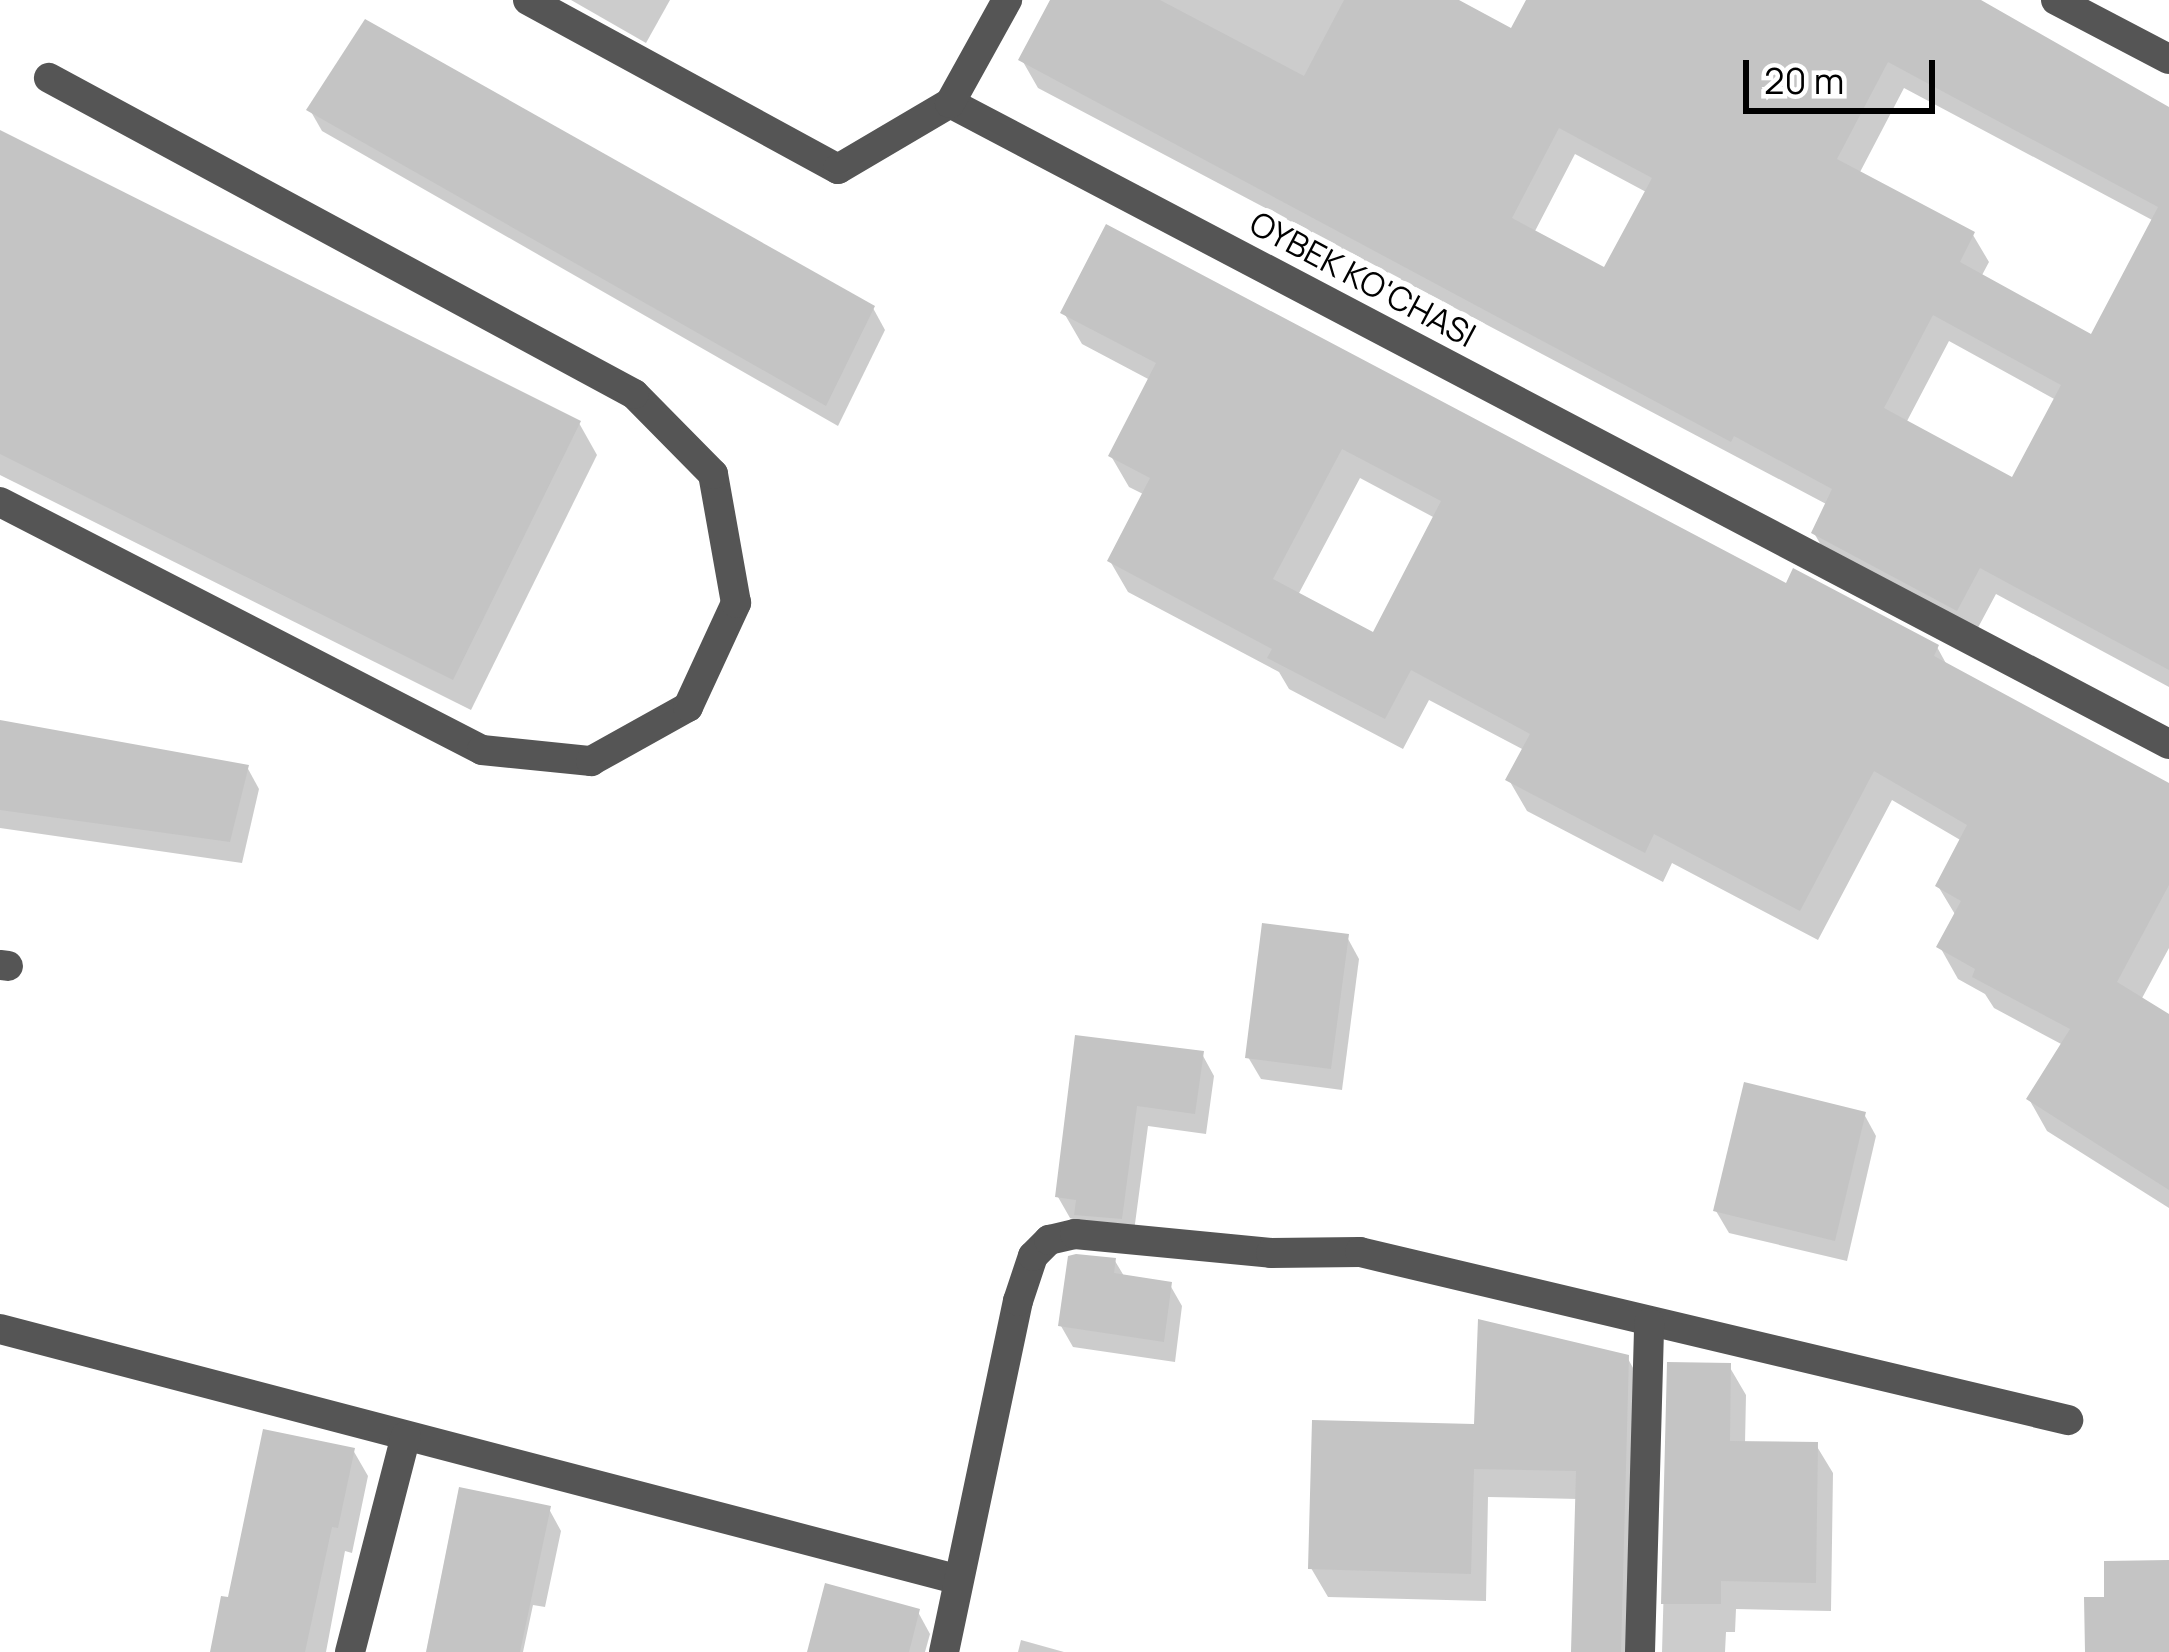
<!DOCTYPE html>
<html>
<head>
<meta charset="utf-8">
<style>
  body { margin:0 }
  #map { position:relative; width:2169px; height:1652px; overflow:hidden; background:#fff; font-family:Manrope,sans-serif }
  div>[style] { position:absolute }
  .shadow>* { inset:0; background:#0003 }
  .building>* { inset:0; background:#c4c4c4 }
  .minor>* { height:30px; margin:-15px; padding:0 15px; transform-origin:15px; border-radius:15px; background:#555 }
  span { translate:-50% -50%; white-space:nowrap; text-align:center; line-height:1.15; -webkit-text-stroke:12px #fff; paint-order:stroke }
  .street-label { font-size:33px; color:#000 }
  .scale { position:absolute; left:1743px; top:60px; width:192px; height:54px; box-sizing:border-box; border:6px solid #000; border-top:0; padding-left:15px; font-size:36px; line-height:42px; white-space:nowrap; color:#000; -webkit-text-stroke:9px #fff; paint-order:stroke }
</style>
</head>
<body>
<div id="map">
  <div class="shadow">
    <i style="clip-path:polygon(571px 0,670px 0,646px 43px)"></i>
    <i style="clip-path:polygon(evenodd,1053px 0,1452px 0,1512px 32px,1529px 0,1978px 0,2169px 111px,2169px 687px,1996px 594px,1973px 637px,1830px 561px,1814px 533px,1828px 505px,1038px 88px,1022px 60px,1053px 0,1904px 88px,2154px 221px,2092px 338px,1981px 277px,1989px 262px,1973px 235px,1859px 174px,1904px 88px,1053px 0,1575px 154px,1648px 193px,1605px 272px,1534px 233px,1575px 154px,1053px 0,1949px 341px,2056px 400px,2013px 481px,1906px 423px,1949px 341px)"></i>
    <i style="clip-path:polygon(310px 110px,873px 308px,885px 330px,838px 426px,322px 131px)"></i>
    <i style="clip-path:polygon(0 134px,579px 423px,597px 455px,471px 710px,0 475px)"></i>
    <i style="clip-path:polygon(evenodd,1064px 313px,1937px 647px,1948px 667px,2169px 786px,2169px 948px,2141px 1000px,2169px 1018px,2169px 1208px,2047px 1131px,2029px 1099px,2063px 1045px,1994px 1008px,1985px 994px,1958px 979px,1940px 947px,1956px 916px,1938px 886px,1962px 841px,1892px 800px,1818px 940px,1672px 863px,1663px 882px,1527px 811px,1509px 780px,1524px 750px,1429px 700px,1403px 749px,1289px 689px,1279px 672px,1128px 592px,1110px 561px,1145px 495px,1129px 487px,1111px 456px,1150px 380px,1082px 344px,1064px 313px,1360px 478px,1435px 518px,1374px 636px,1298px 595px,1360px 478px)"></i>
    <i style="clip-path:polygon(0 723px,247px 767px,259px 789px,242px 863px,0 828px)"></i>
    <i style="clip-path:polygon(1347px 937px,1359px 959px,1342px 1090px,1261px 1079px,1248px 1057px)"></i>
    <i style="clip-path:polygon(1077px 1038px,1202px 1054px,1214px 1076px,1206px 1134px,1148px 1126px,1133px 1239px,1070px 1218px,1058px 1197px)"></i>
    <i style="clip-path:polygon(1864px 1114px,1876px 1136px,1847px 1261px,1729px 1233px,1716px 1211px)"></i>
    <i style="clip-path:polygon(1115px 1261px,1124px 1276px,1170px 1285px,1182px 1306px,1175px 1362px,1073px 1347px,1061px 1326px)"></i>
    <i style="clip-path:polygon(1627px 1357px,1643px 1386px,1636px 1652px,1574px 1652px,1578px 1499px,1488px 1497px,1486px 1601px,1328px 1597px,1311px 1568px,1477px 1427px)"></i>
    <i style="clip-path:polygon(1670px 1366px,1729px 1366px,1746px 1395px,1745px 1444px,1816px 1445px,1833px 1473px,1831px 1611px,1736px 1609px,1735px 1632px,1726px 1632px,1725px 1652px,1662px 1652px)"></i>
    <i style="clip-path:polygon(353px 1450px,368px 1476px,352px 1553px,345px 1551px,326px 1652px,216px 1652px)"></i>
    <i style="clip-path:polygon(549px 1509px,561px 1531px,545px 1607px,533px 1605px,523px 1652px,430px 1652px)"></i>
    <i style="clip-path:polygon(918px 1612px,930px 1634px,925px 1652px,809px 1652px)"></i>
    <i style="clip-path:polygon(1021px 1640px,1064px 1652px,1018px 1652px)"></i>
  </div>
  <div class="building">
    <i style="clip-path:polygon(evenodd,1050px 0,1160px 0,1304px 76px,1344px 0,1459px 0,1511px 28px,1526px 0,1981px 0,2169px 107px,2169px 670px,1980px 568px,1957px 611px,1811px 533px,1832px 489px,1734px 436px,1731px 442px,1018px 60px,1050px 0,1888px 62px,2158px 207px,2091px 334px,1960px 262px,1975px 232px,1837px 159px,1888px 62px,1050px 0,1559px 128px,1652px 178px,1604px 267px,1512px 218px,1559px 128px,1050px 0,1933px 315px,2061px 385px,2012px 477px,1884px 408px,1933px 315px)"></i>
    <i style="clip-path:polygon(365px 19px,875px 306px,826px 406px,306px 110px)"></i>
    <i style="clip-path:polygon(0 130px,581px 421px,453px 680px,0 454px)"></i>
    <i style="clip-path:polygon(evenodd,1106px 224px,1786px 583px,1793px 568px,1939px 645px,1934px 656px,2169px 783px,2169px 885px,2117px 982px,2169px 1014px,2169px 1190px,2026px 1099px,2070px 1029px,1972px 977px,1975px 969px,1936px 947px,1961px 901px,1935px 886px,1967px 825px,1874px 771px,1800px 911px,1654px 834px,1645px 853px,1505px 780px,1530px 734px,1411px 670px,1385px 719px,1267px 658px,1272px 649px,1107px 561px,1150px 478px,1108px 456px,1156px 363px,1060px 313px,1106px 224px,1342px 449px,1441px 501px,1373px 632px,1273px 579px,1342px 449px)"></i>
    <i style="clip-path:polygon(0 720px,249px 765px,230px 842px,0 810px)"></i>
    <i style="clip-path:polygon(1262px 923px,1349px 934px,1331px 1069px,1245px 1058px)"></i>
    <i style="clip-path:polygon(1075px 1035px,1204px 1051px,1195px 1114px,1137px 1106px,1122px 1219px,1074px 1215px,1076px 1200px,1055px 1197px)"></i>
    <i style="clip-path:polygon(1744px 1082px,1866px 1112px,1835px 1241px,1713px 1211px)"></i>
    <i style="clip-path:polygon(1076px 1254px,1116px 1258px,1114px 1273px,1172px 1282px,1164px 1342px,1058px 1326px,1068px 1256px)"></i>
    <i style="clip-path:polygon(1478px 1319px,1629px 1355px,1621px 1652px,1571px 1652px,1576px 1471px,1474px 1469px,1471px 1574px,1308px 1569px,1312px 1420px,1474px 1424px)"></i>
    <i style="clip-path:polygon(1667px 1362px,1731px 1363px,1730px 1441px,1818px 1442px,1816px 1583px,1721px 1581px,1721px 1604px,1661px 1604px)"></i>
    <i style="clip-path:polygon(263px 1429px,355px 1448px,338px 1528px,332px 1527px,305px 1652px,210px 1652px,221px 1596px,228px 1597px)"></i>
    <i style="clip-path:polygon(459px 1487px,551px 1506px,520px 1652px,426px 1652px)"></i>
    <i style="clip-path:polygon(2169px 1560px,2169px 1652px,2085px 1652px,2084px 1597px,2104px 1597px,2104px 1561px)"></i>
    <i style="clip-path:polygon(825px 1583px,920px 1609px,909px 1652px,807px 1652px)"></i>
  </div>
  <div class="minor">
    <i style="left:528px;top:0;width:353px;rotate:28.6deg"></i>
    <i style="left:838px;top:169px;width:130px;rotate:-30.5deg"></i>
    <i style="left:950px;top:103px;width:1377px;rotate:27.74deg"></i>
    <i style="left:2056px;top:0;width:127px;rotate:27.6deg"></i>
    <i style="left:950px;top:103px;width:118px;rotate:-61deg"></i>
    <i style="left:0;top:502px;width:542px;rotate:27.23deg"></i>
    <i style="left:482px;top:750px;width:110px;rotate:5.8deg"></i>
    <i style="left:591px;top:761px;width:111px;rotate:-29.1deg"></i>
    <i style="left:688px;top:707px;width:115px;rotate:-65.2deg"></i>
    <i style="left:736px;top:603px;width:131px;rotate:-100.1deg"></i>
    <i style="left:713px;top:474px;width:112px;rotate:-134.6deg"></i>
    <i style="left:634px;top:394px;width:665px;rotate:-151.62deg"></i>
    <i style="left:0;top:965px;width:8px;rotate:7deg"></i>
    <i style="left:0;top:1329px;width:988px;rotate:14.66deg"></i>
    <i style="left:350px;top:1652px;width:223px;rotate:-75.5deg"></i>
    <i style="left:944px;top:1652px;width:359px;rotate:-78.1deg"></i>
    <i style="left:1018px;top:1301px;width:47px;rotate:-71.6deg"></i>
    <i style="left:1033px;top:1256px;width:23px;rotate:-45deg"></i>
    <i style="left:1049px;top:1240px;width:27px;rotate:-13deg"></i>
    <i style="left:1075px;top:1234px;width:197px;rotate:5.5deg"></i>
    <i style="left:1271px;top:1253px;width:89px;rotate:-0.6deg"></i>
    <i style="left:1360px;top:1252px;width:728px;rotate:13.35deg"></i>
    <i style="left:1640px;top:1652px;width:329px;rotate:-88.4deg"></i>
  </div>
  <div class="street-label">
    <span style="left:1363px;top:279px;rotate:28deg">OYBEK KO'CHASI</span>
  </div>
  <div class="scale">20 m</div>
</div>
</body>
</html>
